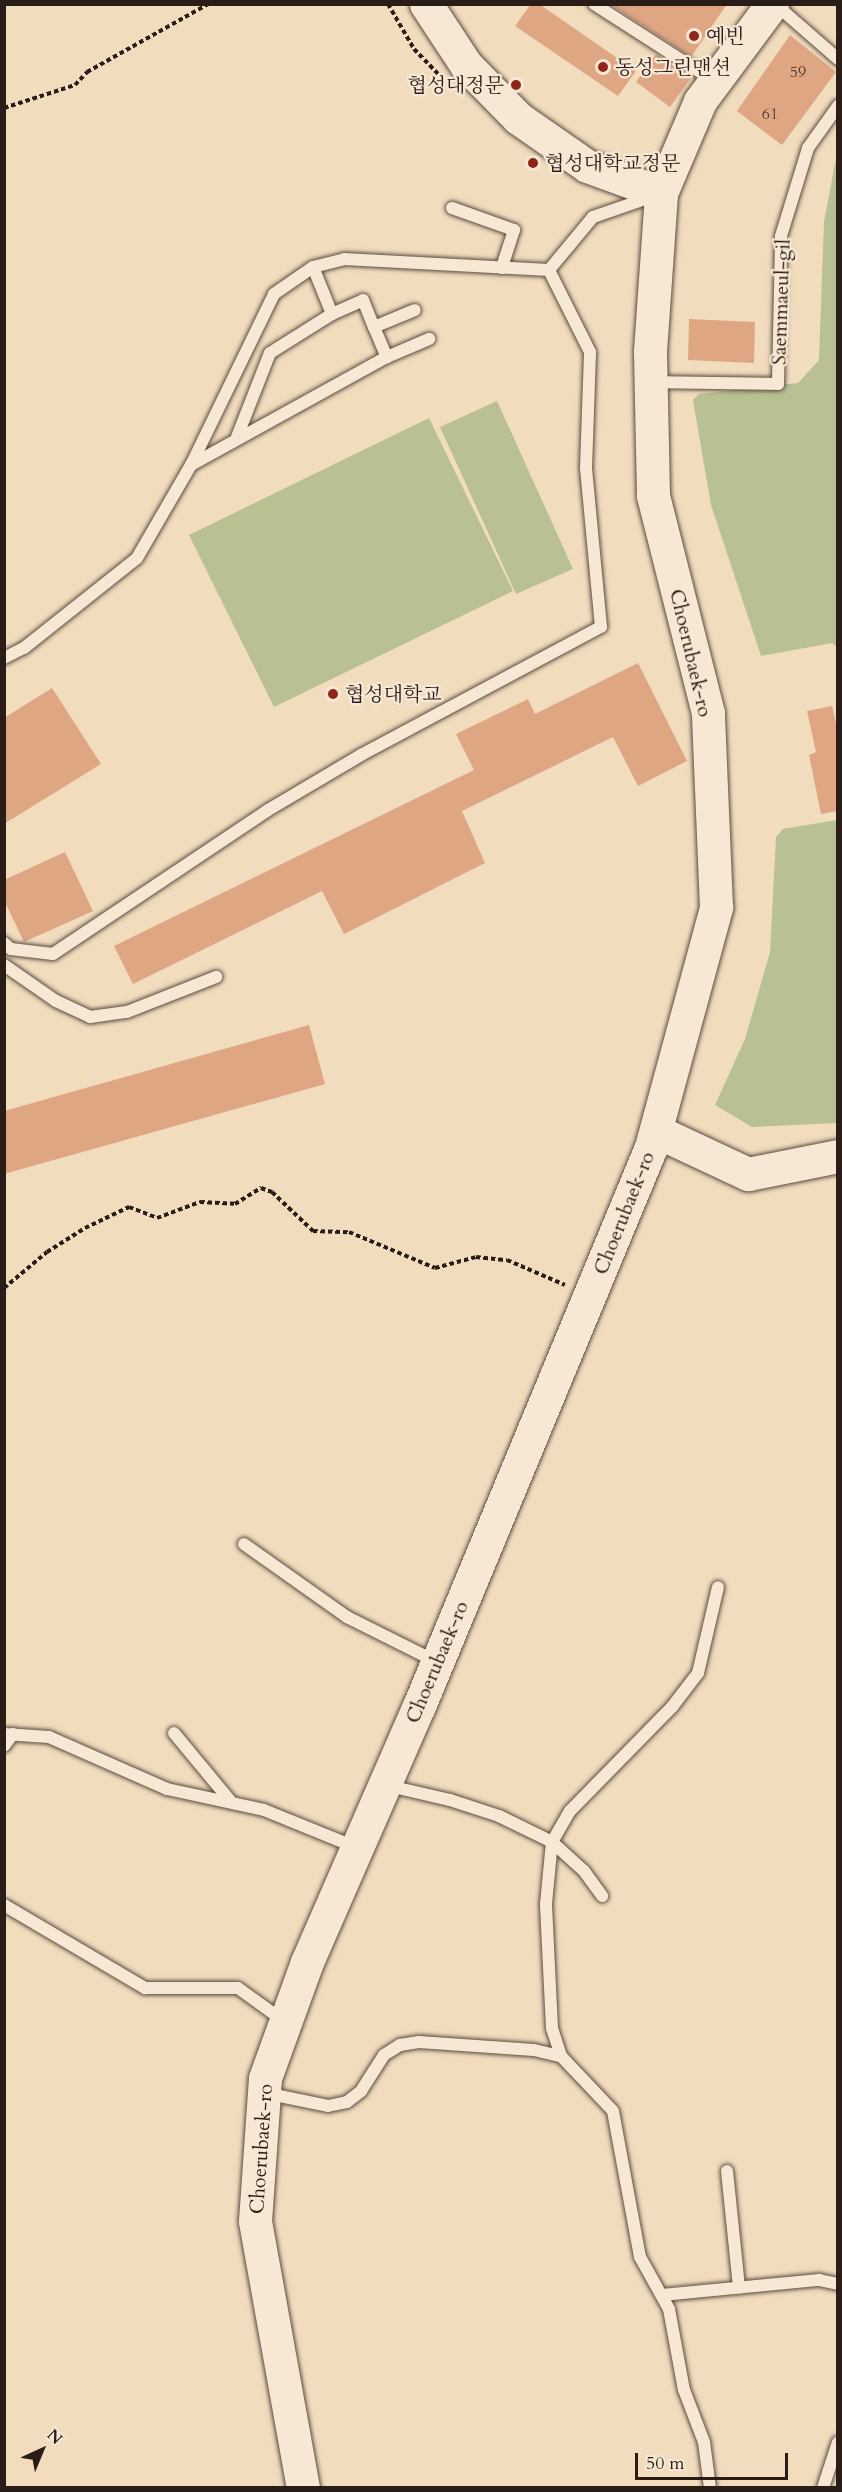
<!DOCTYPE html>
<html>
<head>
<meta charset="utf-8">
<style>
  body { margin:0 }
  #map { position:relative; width:842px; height:2492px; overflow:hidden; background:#f1dcbd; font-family:Cardo,"Noto Serif KR",serif }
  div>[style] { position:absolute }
  .green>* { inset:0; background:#b9c092 }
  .building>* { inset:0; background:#dea683 }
  .path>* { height:4px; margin-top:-2px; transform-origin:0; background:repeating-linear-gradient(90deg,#2a1c17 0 4.5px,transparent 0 7.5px) }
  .roads { filter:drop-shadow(0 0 2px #5c4c40) drop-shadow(0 0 2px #5c4c40) }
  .lane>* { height:12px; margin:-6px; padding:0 6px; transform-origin:6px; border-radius:6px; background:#f6e8d4 }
  .secondary>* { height:33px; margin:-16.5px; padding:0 16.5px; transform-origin:16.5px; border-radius:16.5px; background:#f6e8d4 }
  .dots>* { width:16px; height:16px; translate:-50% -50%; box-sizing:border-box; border:3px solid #f6e8d4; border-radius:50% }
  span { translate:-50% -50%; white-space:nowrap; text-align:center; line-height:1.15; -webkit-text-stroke:4.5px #f6e8d4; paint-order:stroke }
  .number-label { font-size:16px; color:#573e32 }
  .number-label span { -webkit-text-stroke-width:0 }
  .poi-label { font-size:20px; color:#2a1c17 }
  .left { translate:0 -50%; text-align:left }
  .right { translate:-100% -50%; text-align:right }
  .street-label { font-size:20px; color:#2a1c17 }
  .frame { position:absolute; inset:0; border:6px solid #2a1c17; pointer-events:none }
  .north { position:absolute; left:12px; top:2420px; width:60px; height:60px; -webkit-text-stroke:4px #f6e8d4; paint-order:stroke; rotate:44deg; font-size:16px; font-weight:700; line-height:24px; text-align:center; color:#2a1c17 }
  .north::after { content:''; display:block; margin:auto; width:21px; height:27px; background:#2a1c17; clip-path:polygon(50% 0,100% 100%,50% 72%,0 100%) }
  .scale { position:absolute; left:635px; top:2453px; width:153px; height:27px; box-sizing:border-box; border:3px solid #2a1c17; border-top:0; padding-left:8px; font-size:18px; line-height:21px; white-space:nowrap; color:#2a1c17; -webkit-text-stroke:4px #f6e8d4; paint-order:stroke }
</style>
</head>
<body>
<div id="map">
  <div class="green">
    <i style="clip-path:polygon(837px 153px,837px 647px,832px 643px,761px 656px,711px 505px,693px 400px,699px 394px,798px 383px,819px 360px,824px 222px)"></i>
    <i style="clip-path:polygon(497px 401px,573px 569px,516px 594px,440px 427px)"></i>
    <i style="clip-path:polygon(429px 418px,513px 591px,274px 707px,189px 535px)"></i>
    <i style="clip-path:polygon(837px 820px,837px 1123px,752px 1127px,715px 1105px,745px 1039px,770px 952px,776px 837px,783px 829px)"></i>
  </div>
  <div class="building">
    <i style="clip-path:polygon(531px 4px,539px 4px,636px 71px,618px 96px,515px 26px)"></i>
    <i style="clip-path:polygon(610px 4px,727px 4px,691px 57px)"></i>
    <i style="clip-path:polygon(790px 35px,836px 72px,782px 145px,737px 111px)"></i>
    <i style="clip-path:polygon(656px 54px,691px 78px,670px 107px,636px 82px)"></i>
    <i style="clip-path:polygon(689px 319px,755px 322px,754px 363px,688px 360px)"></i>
    <i style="clip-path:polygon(638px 663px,687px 761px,638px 786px,613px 737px,462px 811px,485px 863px,344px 934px,322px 891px,133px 984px,114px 946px,474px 770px,456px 734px,528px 699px,535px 714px)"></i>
    <i style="clip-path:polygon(52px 688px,101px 764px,4px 824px,4px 718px)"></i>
    <i style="clip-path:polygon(832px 706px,837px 728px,837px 811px,821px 814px,809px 755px,816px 752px,807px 711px)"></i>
    <i style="clip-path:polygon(65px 852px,93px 911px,24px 942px,4px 900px,4px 880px)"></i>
    <i style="clip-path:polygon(309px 1025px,325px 1084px,4px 1174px,4px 1111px)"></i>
  </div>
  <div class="path">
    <i style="left:388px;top:4px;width:52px;rotate:60deg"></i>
    <i style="left:414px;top:49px;width:35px;rotate:46deg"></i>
    <i style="left:4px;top:108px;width:75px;rotate:-17.9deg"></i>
    <i style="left:75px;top:85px;width:18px;rotate:-47deg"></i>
    <i style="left:87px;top:72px;width:139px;rotate:-29.3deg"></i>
    <i style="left:4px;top:1288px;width:56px;rotate:-39.9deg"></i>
    <i style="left:47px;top:1252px;width:45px;rotate:-32.3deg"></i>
    <i style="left:85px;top:1228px;width:49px;rotate:-25.5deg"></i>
    <i style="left:129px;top:1207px;width:30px;rotate:21deg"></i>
    <i style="left:157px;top:1218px;width:46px;rotate:-20.4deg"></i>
    <i style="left:200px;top:1202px;width:35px;rotate:3deg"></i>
    <i style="left:235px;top:1204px;width:31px;rotate:-32deg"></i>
    <i style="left:261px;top:1188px;width:12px;rotate:20deg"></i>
    <i style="left:272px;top:1192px;width:57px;rotate:43.6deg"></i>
    <i style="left:313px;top:1231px;width:36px;rotate:2deg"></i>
    <i style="left:349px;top:1232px;width:93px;rotate:22.7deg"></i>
    <i style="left:435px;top:1268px;width:42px;rotate:-15deg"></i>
    <i style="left:476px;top:1257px;width:31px;rotate:6deg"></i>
    <i style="left:507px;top:1260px;width:63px;rotate:23.3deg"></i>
  </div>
  <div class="roads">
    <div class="lane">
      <i style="left:594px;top:4px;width:143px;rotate:32.7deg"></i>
      <i style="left:775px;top:4px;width:84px;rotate:41.1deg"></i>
      <i style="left:452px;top:208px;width:66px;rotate:19.5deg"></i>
      <i style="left:514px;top:230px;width:40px;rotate:108deg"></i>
      <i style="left:313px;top:267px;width:51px;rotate:68deg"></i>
      <i style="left:332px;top:314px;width:34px;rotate:-24deg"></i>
      <i style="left:363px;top:300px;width:29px;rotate:68deg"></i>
      <i style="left:374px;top:327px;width:44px;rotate:-22.5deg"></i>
      <i style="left:374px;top:327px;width:33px;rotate:67deg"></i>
      <i style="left:652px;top:382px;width:126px;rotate:0.9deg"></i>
      <i style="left:778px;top:384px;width:148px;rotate:-88.8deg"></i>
      <i style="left:781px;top:236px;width:92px;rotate:-72.9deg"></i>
      <i style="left:808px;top:148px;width:52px;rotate:-54.5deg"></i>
      <i style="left:237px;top:437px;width:90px;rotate:-68.6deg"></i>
      <i style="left:270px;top:353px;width:73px;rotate:-32.2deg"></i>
      <i style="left:191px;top:465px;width:224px;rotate:-28.9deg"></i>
      <i style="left:387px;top:357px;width:46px;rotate:-23.2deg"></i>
      <i style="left:4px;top:658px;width:22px;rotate:-27deg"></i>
      <i style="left:24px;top:648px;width:144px;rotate:-38.5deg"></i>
      <i style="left:137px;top:558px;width:108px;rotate:-59.9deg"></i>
      <i style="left:191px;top:465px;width:190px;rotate:-64.1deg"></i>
      <i style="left:274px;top:294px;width:47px;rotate:-34.7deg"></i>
      <i style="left:313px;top:267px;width:32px;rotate:-14deg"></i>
      <i style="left:344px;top:259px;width:205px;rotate:3.1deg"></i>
      <i style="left:549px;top:270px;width:69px;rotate:-50.3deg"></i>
      <i style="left:593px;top:217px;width:61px;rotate:-19deg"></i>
      <i style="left:4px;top:943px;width:9px;rotate:41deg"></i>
      <i style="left:11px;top:949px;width:42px;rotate:6.8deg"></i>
      <i style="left:53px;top:954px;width:259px;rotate:-33.8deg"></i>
      <i style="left:268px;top:810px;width:108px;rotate:-30.6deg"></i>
      <i style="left:361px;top:755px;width:272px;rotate:-28.1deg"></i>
      <i style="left:601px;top:627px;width:160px;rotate:-95.4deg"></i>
      <i style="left:586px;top:468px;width:116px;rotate:-88deg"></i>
      <i style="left:590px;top:352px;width:92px;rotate:-116.6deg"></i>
      <i style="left:4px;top:965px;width:63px;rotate:34.7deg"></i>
      <i style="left:56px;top:1001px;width:38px;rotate:25deg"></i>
      <i style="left:90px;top:1017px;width:37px;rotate:-8deg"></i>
      <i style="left:127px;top:1012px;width:96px;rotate:-21.5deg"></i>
      <i style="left:244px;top:1544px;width:126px;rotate:35.3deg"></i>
      <i style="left:347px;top:1617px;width:101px;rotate:26.6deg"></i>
      <i style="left:174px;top:1733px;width:89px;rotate:50.4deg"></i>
      <i style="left:4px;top:1734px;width:45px;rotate:3.8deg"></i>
      <i style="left:49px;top:1737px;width:129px;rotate:23.8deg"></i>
      <i style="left:167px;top:1789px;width:99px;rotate:12.2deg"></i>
      <i style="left:264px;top:1810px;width:98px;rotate:22.1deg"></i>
      <i style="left:4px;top:1746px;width:15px;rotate:-53deg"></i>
      <i style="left:385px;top:1785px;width:67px;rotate:13deg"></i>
      <i style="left:450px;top:1800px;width:52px;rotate:18.1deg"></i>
      <i style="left:499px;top:1816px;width:59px;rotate:26.1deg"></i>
      <i style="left:552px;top:1842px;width:43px;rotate:42.2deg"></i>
      <i style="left:584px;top:1871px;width:31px;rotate:54deg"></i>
      <i style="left:4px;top:1905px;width:164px;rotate:30.5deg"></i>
      <i style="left:145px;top:1988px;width:93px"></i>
      <i style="left:238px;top:1988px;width:57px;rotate:35.7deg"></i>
      <i style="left:265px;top:2093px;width:64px;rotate:11.7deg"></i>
      <i style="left:328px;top:2106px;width:19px;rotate:-12deg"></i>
      <i style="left:347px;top:2102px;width:18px;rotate:-38deg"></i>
      <i style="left:361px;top:2091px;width:43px;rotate:-57.4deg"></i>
      <i style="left:384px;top:2055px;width:19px;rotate:-32deg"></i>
      <i style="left:400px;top:2045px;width:19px;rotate:-9deg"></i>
      <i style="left:419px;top:2042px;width:115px;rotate:4deg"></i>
      <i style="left:534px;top:2050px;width:28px;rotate:13deg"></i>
      <i style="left:727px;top:2171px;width:117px;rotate:84.1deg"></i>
      <i style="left:662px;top:2295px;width:158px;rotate:-5.5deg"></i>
      <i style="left:819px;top:2280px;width:19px;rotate:12deg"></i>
      <i style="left:710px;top:2488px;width:46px;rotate:-97.4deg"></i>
      <i style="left:704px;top:2442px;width:56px;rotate:-111deg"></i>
      <i style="left:684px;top:2390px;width:82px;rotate:-100.5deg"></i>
      <i style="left:669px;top:2309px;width:60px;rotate:-119.1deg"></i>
      <i style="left:640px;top:2257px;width:148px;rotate:-100.5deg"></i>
      <i style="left:613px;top:2111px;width:76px;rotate:-133.4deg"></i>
      <i style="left:561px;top:2056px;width:29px;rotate:-108deg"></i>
      <i style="left:552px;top:2028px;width:124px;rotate:-92.8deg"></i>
      <i style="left:546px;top:1904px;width:62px;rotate:-84.5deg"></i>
      <i style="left:552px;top:1842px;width:36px;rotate:-60deg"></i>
      <i style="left:570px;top:1811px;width:146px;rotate:-45.6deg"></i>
      <i style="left:672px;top:1707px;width:43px;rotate:-52.6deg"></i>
      <i style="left:698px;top:1673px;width:88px;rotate:-76.9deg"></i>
      <i style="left:823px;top:2488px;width:48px;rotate:-71.9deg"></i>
    </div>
    <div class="secondary">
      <i style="left:426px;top:4px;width:73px;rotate:56.7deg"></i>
      <i style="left:466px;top:65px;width:74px;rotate:45.5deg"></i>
      <i style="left:518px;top:118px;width:84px;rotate:34.8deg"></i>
      <i style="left:587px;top:166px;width:79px;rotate:20deg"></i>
      <i style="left:656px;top:1131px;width:102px;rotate:25.1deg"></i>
      <i style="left:748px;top:1174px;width:92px;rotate:-11.3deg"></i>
      <i style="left:303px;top:2488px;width:271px;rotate:-100.2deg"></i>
      <i style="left:255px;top:2221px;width:143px;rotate:-86deg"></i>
      <i style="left:265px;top:2078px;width:123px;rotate:-70.1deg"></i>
      <i style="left:307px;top:1962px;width:279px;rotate:-66.4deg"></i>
      <i style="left:419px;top:1706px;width:605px;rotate:-67.46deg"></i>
      <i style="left:651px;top:1147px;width:249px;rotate:-74.8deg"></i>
      <i style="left:716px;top:907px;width:194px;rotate:-92.4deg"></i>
      <i style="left:708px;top:713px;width:225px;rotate:-104.2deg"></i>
      <i style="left:653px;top:495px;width:144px;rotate:-91.2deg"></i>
      <i style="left:650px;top:351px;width:158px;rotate:-86deg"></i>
      <i style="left:661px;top:193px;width:100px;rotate:-67deg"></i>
      <i style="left:700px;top:101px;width:121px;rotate:-53.4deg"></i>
    </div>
  </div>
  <div class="dots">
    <i style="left:694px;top:36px;background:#8f2418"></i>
    <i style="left:603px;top:67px;background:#8f2418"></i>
    <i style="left:516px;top:85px;background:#8f2418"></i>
    <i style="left:533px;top:163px;background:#8f2418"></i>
    <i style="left:333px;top:694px;background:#8f2418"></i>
  </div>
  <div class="number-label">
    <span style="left:798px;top:72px">59</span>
    <span style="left:770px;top:114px">61</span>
  </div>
  <div class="poi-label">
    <span class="left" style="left:706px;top:36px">예빈</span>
    <span class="left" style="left:615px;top:67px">동성그린맨션</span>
    <span class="right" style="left:504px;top:85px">협성대정문</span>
    <span class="left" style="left:545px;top:163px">협성대학교정문</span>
    <span class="left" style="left:345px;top:694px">협성대학교</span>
  </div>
  <div class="street-label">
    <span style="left:781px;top:302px;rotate:-88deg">Saemmaeul-gil</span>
    <span style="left:691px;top:653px;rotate:77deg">Choerubaek-ro</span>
    <span style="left:624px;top:1213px;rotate:-68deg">Choerubaek-ro</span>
    <span style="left:437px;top:1662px;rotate:-67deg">Choerubaek-ro</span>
    <span style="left:261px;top:2149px;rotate:-86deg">Choerubaek-ro</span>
  </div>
  <div class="frame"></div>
  <div class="north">N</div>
  <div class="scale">50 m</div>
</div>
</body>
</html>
